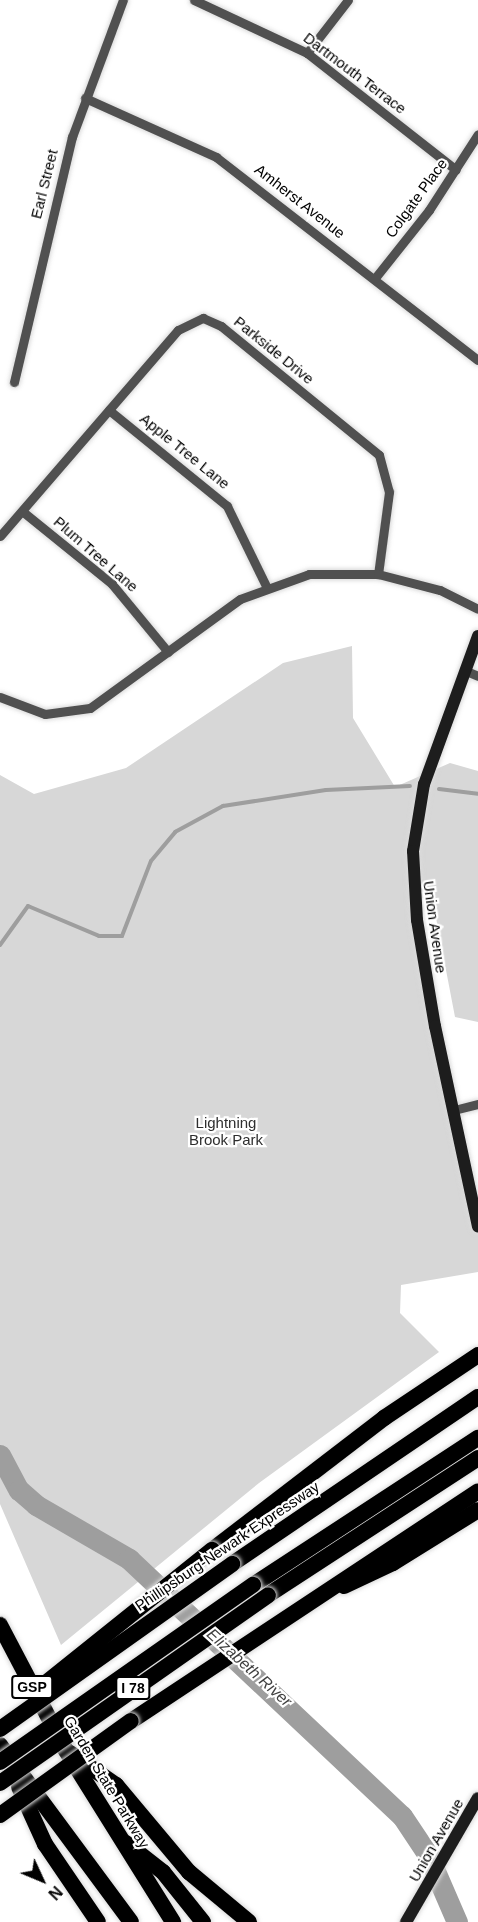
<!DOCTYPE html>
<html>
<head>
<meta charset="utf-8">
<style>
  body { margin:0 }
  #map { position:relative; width:478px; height:1922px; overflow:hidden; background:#fff; font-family:Helvetica,sans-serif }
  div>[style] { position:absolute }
  .green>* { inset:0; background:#d7d7d7 }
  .stream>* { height:4px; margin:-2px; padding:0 2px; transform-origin:2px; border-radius:2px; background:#9e9e9e }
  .river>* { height:21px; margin:-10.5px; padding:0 10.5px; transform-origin:10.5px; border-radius:10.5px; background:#9e9e9e }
  .roads { filter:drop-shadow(0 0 2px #dbdbdb) drop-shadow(0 0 2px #dbdbdb) }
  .street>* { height:9px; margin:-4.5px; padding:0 4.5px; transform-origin:4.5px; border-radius:4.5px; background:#505050 }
  .secondary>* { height:12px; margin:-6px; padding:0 6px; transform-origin:6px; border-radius:6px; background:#1d1d1d }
  .highway>* { height:16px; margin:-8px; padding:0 8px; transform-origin:8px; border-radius:8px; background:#000 }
  .bridges { filter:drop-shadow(0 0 2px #dbdbdb) drop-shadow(0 0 2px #dbdbdb) }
  .highway-bridge>* { height:16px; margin:-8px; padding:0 8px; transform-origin:8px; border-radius:8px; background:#000 }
  span { translate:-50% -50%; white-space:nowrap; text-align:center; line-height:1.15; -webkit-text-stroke:4.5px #fff; paint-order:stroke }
  .shield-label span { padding:2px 4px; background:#fff; border:2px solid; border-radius:4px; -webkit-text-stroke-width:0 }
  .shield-label { font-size:14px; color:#000; font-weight:700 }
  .street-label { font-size:15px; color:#000 }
  .park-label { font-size:15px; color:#2e2e2e }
  .water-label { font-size:16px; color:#3f3f3f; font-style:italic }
  .north { position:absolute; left:12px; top:1850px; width:60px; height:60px; -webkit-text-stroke:4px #fff; paint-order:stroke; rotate:134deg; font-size:16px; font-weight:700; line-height:24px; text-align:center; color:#000 }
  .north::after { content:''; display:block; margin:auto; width:21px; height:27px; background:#000; clip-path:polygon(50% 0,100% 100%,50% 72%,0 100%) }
</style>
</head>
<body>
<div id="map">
  <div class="green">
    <i style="clip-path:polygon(352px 646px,353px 718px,395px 787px,450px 763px,478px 771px,478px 1022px,455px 1017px,432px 897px,415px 899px,478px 1226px,478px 1272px,401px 1285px,400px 1313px,439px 1352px,259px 1483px,61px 1645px,0 1504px,0 775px,34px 794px,126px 768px,283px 663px)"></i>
  </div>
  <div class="stream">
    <i style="left:439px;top:789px;width:39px;rotate:7deg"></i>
    <i style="left:0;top:945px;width:48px;rotate:-54.3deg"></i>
    <i style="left:28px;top:906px;width:77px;rotate:22.9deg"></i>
    <i style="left:99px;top:936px;width:23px"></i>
    <i style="left:122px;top:936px;width:80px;rotate:-68.9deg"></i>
    <i style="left:151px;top:861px;width:38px;rotate:-50deg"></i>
    <i style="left:175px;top:832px;width:55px;rotate:-28.4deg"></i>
    <i style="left:223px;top:806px;width:104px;rotate:-8.8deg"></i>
    <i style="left:326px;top:790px;width:84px;rotate:-2.7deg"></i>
  </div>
  <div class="river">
    <i style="left:0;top:1455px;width:40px;rotate:62deg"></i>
    <i style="left:19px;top:1490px;width:23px;rotate:41deg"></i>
    <i style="left:36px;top:1505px;width:108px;rotate:30.1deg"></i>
    <i style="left:129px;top:1559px;width:375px;rotate:43.3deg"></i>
    <i style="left:402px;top:1816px;width:47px;rotate:56.3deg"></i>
    <i style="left:428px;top:1855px;width:73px;rotate:66.6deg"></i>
  </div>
  <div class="roads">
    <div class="street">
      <i style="left:194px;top:0;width:125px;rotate:25.1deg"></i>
      <i style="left:307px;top:53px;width:189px;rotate:38.1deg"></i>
      <i style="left:307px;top:53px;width:67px;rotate:-52.3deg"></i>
      <i style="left:85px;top:98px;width:144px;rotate:24.2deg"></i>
      <i style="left:216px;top:157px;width:331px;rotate:37.8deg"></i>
      <i style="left:375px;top:278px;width:87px;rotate:-51.5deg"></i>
      <i style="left:429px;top:210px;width:90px;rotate:-57.2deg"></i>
      <i style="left:14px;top:382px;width:252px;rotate:-76.7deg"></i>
      <i style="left:72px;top:137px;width:146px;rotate:-69.6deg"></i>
      <i style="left:109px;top:410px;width:152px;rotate:39.1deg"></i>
      <i style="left:227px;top:506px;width:89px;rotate:64deg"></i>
      <i style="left:22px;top:511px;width:116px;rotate:39deg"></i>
      <i style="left:112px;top:584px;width:88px;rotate:50.5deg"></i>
      <i style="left:0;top:536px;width:272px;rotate:-49.2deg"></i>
      <i style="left:178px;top:330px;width:28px;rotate:-26deg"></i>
      <i style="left:203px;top:318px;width:20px;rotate:24deg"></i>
      <i style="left:221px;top:326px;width:204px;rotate:39.2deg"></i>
      <i style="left:379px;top:455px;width:38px;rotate:75deg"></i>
      <i style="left:389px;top:492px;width:83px;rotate:97.6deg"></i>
      <i style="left:464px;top:670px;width:15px;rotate:23deg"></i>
      <i style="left:0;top:697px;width:48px;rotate:20.7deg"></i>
      <i style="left:45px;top:714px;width:45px;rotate:-7.6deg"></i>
      <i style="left:90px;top:708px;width:185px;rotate:-36deg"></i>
      <i style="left:240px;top:599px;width:73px;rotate:-19.9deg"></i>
      <i style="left:309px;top:574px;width:69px"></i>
      <i style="left:378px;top:574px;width:64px;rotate:14.5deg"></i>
      <i style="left:440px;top:590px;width:42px;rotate:26.6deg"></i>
      <i style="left:454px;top:1110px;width:25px;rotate:-14deg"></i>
    </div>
    <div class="secondary">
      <i style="left:478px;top:636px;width:158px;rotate:110deg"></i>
      <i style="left:424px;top:784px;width:68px;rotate:99.3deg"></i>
      <i style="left:413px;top:851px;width:69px;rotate:86.7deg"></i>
      <i style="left:417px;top:920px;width:108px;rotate:80.4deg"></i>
      <i style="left:435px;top:1026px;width:205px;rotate:77.9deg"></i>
      <i style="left:406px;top:1922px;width:143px;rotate:-59.9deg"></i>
    </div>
    <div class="highway">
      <i style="left:212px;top:1550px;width:217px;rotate:-37.5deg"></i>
      <i style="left:384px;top:1418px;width:113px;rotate:-33.8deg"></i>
      <i style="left:232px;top:1564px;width:297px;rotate:-34.2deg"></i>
      <i style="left:253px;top:1585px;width:269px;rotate:-33.2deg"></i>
      <i style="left:344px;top:1586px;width:54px;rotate:-25.1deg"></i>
      <i style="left:393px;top:1563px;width:100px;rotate:-31.9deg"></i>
      <i style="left:268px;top:1595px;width:251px;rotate:-33.1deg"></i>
      <i style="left:0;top:1625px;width:140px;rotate:62.3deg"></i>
      <i style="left:65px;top:1749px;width:204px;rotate:58deg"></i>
      <i style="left:131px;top:1721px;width:416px;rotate:-33.5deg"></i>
      <i style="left:0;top:1745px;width:220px;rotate:53.5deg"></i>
      <i style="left:70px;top:1753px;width:56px;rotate:34.8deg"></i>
      <i style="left:116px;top:1785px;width:114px;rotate:50deg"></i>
      <i style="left:189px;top:1872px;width:78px;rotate:39.8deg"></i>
      <i style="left:19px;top:1787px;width:63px;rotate:65.5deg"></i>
      <i style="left:45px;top:1844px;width:94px;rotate:55.8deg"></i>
      <i style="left:126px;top:1843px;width:47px;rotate:38.1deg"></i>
      <i style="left:163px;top:1872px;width:64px;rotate:51.3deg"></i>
    </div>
  </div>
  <div class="bridges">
    <div class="highway-bridge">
      <i style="left:42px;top:1686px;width:218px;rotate:-38.7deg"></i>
      <i style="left:0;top:1729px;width:285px;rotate:-35.4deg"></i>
      <i style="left:0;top:1762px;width:309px;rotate:-35deg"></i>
      <i style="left:0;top:1783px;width:327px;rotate:-35deg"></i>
      <i style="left:0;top:1815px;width:161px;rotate:-35.7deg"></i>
    </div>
  </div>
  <div class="shield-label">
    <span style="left:32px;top:1687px">GSP</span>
    <span style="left:133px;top:1688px">I 78</span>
  </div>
  <div class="street-label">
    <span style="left:355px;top:73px;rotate:37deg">Dartmouth Terrace</span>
    <span style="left:44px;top:184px;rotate:-76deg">Earl Street</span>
    <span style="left:416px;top:198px;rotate:-54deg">Colgate Place</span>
    <span style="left:300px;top:201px;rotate:38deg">Amherst Avenue</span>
    <span style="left:274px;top:350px;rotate:39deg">Parkside Drive</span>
    <span style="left:185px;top:451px;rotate:39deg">Apple Tree Lane</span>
    <span style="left:96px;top:554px;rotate:41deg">Plum Tree Lane</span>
    <span style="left:435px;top:927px;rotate:82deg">Union Avenue</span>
    <span style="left:227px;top:1546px;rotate:-34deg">Phillipsburg-Newark Expressway</span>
    <span style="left:107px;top:1782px;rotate:59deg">Garden State Parkway</span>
    <span style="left:436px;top:1840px;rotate:-60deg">Union Avenue</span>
  </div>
  <div class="park-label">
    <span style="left:226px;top:1131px">Lightning<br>Brook Park</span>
  </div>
  <div class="water-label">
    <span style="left:249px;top:1668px;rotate:42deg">Elizabeth River</span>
  </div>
  <div class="north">N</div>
</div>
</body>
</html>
